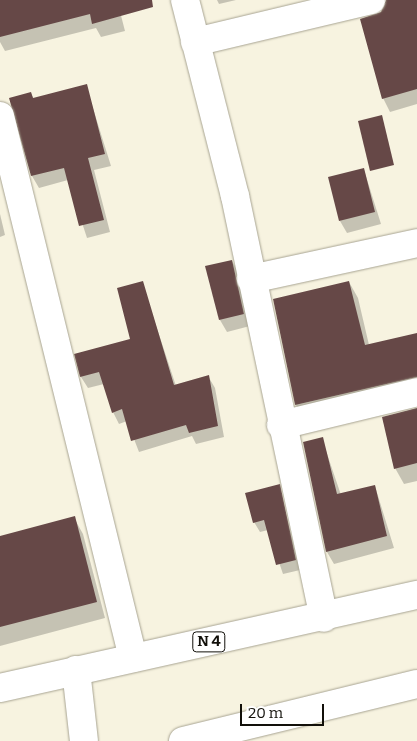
<!DOCTYPE html>
<html>
<head>
<meta charset="utf-8">
<style>
  body { margin:0 }
  #map { position:relative; width:417px; height:741px; overflow:hidden; background:#f7f3e0; font-family:Bitter,serif }
  div>[style] { position:absolute }
  .shadow>* { inset:0; background:#0003 }
  .building>* { inset:0; background:#664847 }
  .roads { filter:drop-shadow(0 0 1px #a8a492) drop-shadow(0 0 1px #a8a492) }
  .minor>* { height:28px; margin:-14px; padding:0 14px; transform-origin:14px; border-radius:14px; background:#fff }
  .major>* { height:28px; margin:-14px; padding:0 14px; transform-origin:14px; border-radius:14px; background:#fff }
  span { translate:-50% -50%; white-space:nowrap; text-align:center; line-height:1.15; -webkit-text-stroke:5px #fff; paint-order:stroke }
  .shield-label span { padding:1px 4px; background:#fff; border:1px solid; border-radius:4px; -webkit-text-stroke-width:0 }
  .shield-label { font-size:15px; color:#12100a; font-weight:700 }
  .scale { position:absolute; left:240px; top:704px; width:84px; height:22px; box-sizing:border-box; border:2px solid #12100a; border-top:0; padding-left:6px; font-size:15px; line-height:18px; white-space:nowrap; color:#12100a; -webkit-text-stroke:4px #fff; paint-order:stroke }
</style>
</head>
<body>
<div id="map">
  <div class="shadow">
    <i style="clip-path:polygon(0 0,117px 0,125px 31px,101px 37px,96px 28px,5px 51px,0 42px)"></i>
    <i style="clip-path:polygon(217px 0,236px 0,219px 4px)"></i>
    <i style="clip-path:polygon(386px 0,417px 0,417px 104px,390px 112px,383px 98px)"></i>
    <i style="clip-path:polygon(86px 86px,111px 166px,94px 170px,110px 232px,87px 238px,68px 180px,39px 188px,32px 176px,11px 98px,31px 94px,34px 99px)"></i>
    <i style="clip-path:polygon(364px 170px,381px 224px,347px 233px,340px 221px)"></i>
    <i style="clip-path:polygon(0 214px,5px 235px,0 237px)"></i>
    <i style="clip-path:polygon(232px 261px,239px 273px,250px 326px,227px 332px,220px 320px)"></i>
    <i style="clip-path:polygon(349px 282px,358px 298px,369px 345px,417px 334px,417px 394px,305px 421px,296px 405px,274px 300px)"></i>
    <i style="clip-path:polygon(142px 283px,176px 386px,208px 376px,215px 388px,224px 437px,196px 444px,192px 436px,139px 452px,127px 421px,119px 424px,113px 412px,104px 384px,88px 388px,81px 377px,76px 354px,132px 340px)"></i>
    <i style="clip-path:polygon(417px 408px,417px 481px,404px 484px,395px 468px,383px 418px)"></i>
    <i style="clip-path:polygon(322px 439px,341px 495px,375px 486px,394px 548px,334px 564px,327px 552px)"></i>
    <i style="clip-path:polygon(279px 486px,300px 570px,283px 574px,268px 530px,260px 532px,254px 522px)"></i>
    <i style="clip-path:polygon(74px 518px,83px 534px,105px 618px,0 646px,0 537px)"></i>
  </div>
  <div class="building">
    <i style="clip-path:polygon(0 0,152px 0,153px 7px,92px 24px,90px 14px,0 37px)"></i>
    <i style="clip-path:polygon(386px 0,417px 0,417px 89px,382px 99px,360px 19px,381px 12px)"></i>
    <i style="clip-path:polygon(87px 84px,105px 154px,88px 158px,104px 220px,79px 226px,64px 168px,31px 176px,9px 98px,31px 92px,33px 98px)"></i>
    <i style="clip-path:polygon(382px 115px,394px 165px,370px 171px,358px 121px)"></i>
    <i style="clip-path:polygon(364px 168px,375px 212px,339px 221px,328px 177px)"></i>
    <i style="clip-path:polygon(232px 260px,244px 314px,219px 320px,205px 266px)"></i>
    <i style="clip-path:polygon(143px 281px,174px 385px,209px 375px,218px 426px,189px 433px,186px 425px,131px 441px,122px 409px,112px 413px,99px 372px,80px 377px,74px 354px,130px 339px,117px 288px)"></i>
    <i style="clip-path:polygon(349px 281px,365px 345px,417px 333px,417px 377px,295px 405px,273px 299px)"></i>
    <i style="clip-path:polygon(417px 408px,417px 463px,394px 469px,382px 417px)"></i>
    <i style="clip-path:polygon(323px 437px,337px 494px,375px 485px,387px 536px,326px 552px,303px 442px)"></i>
    <i style="clip-path:polygon(280px 484px,296px 560px,276px 565px,264px 520px,253px 523px,245px 493px)"></i>
    <i style="clip-path:polygon(75px 516px,97px 602px,0 627px,0 536px)"></i>
  </div>
  <div class="roads">
    <div class="minor">
      <i style="left:185px;top:0;width:202px;rotate:75.7deg"></i>
      <i style="left:235px;top:196px;width:431px;rotate:78.1deg"></i>
      <i style="left:195px;top:42px;width:181px;rotate:-13.4deg"></i>
      <i style="left:0;top:116px;width:558px;rotate:76.21deg"></i>
      <i style="left:251px;top:279px;width:170px;rotate:-12.2deg"></i>
      <i style="left:281px;top:425px;width:140px;rotate:-13.6deg"></i>
      <i style="left:76px;top:670px;width:71px;rotate:83.6deg"></i>
      <i style="left:183px;top:741px;width:241px;rotate:-13.7deg"></i>
    </div>
    <div class="major">
      <i style="left:0;top:688px;width:427px;rotate:-12.6deg"></i>
    </div>
  </div>
  <div class="shield-label">
    <span style="left:209px;top:642px">N 4</span>
  </div>
  <div class="scale">20 m</div>
</div>
</body>
</html>
